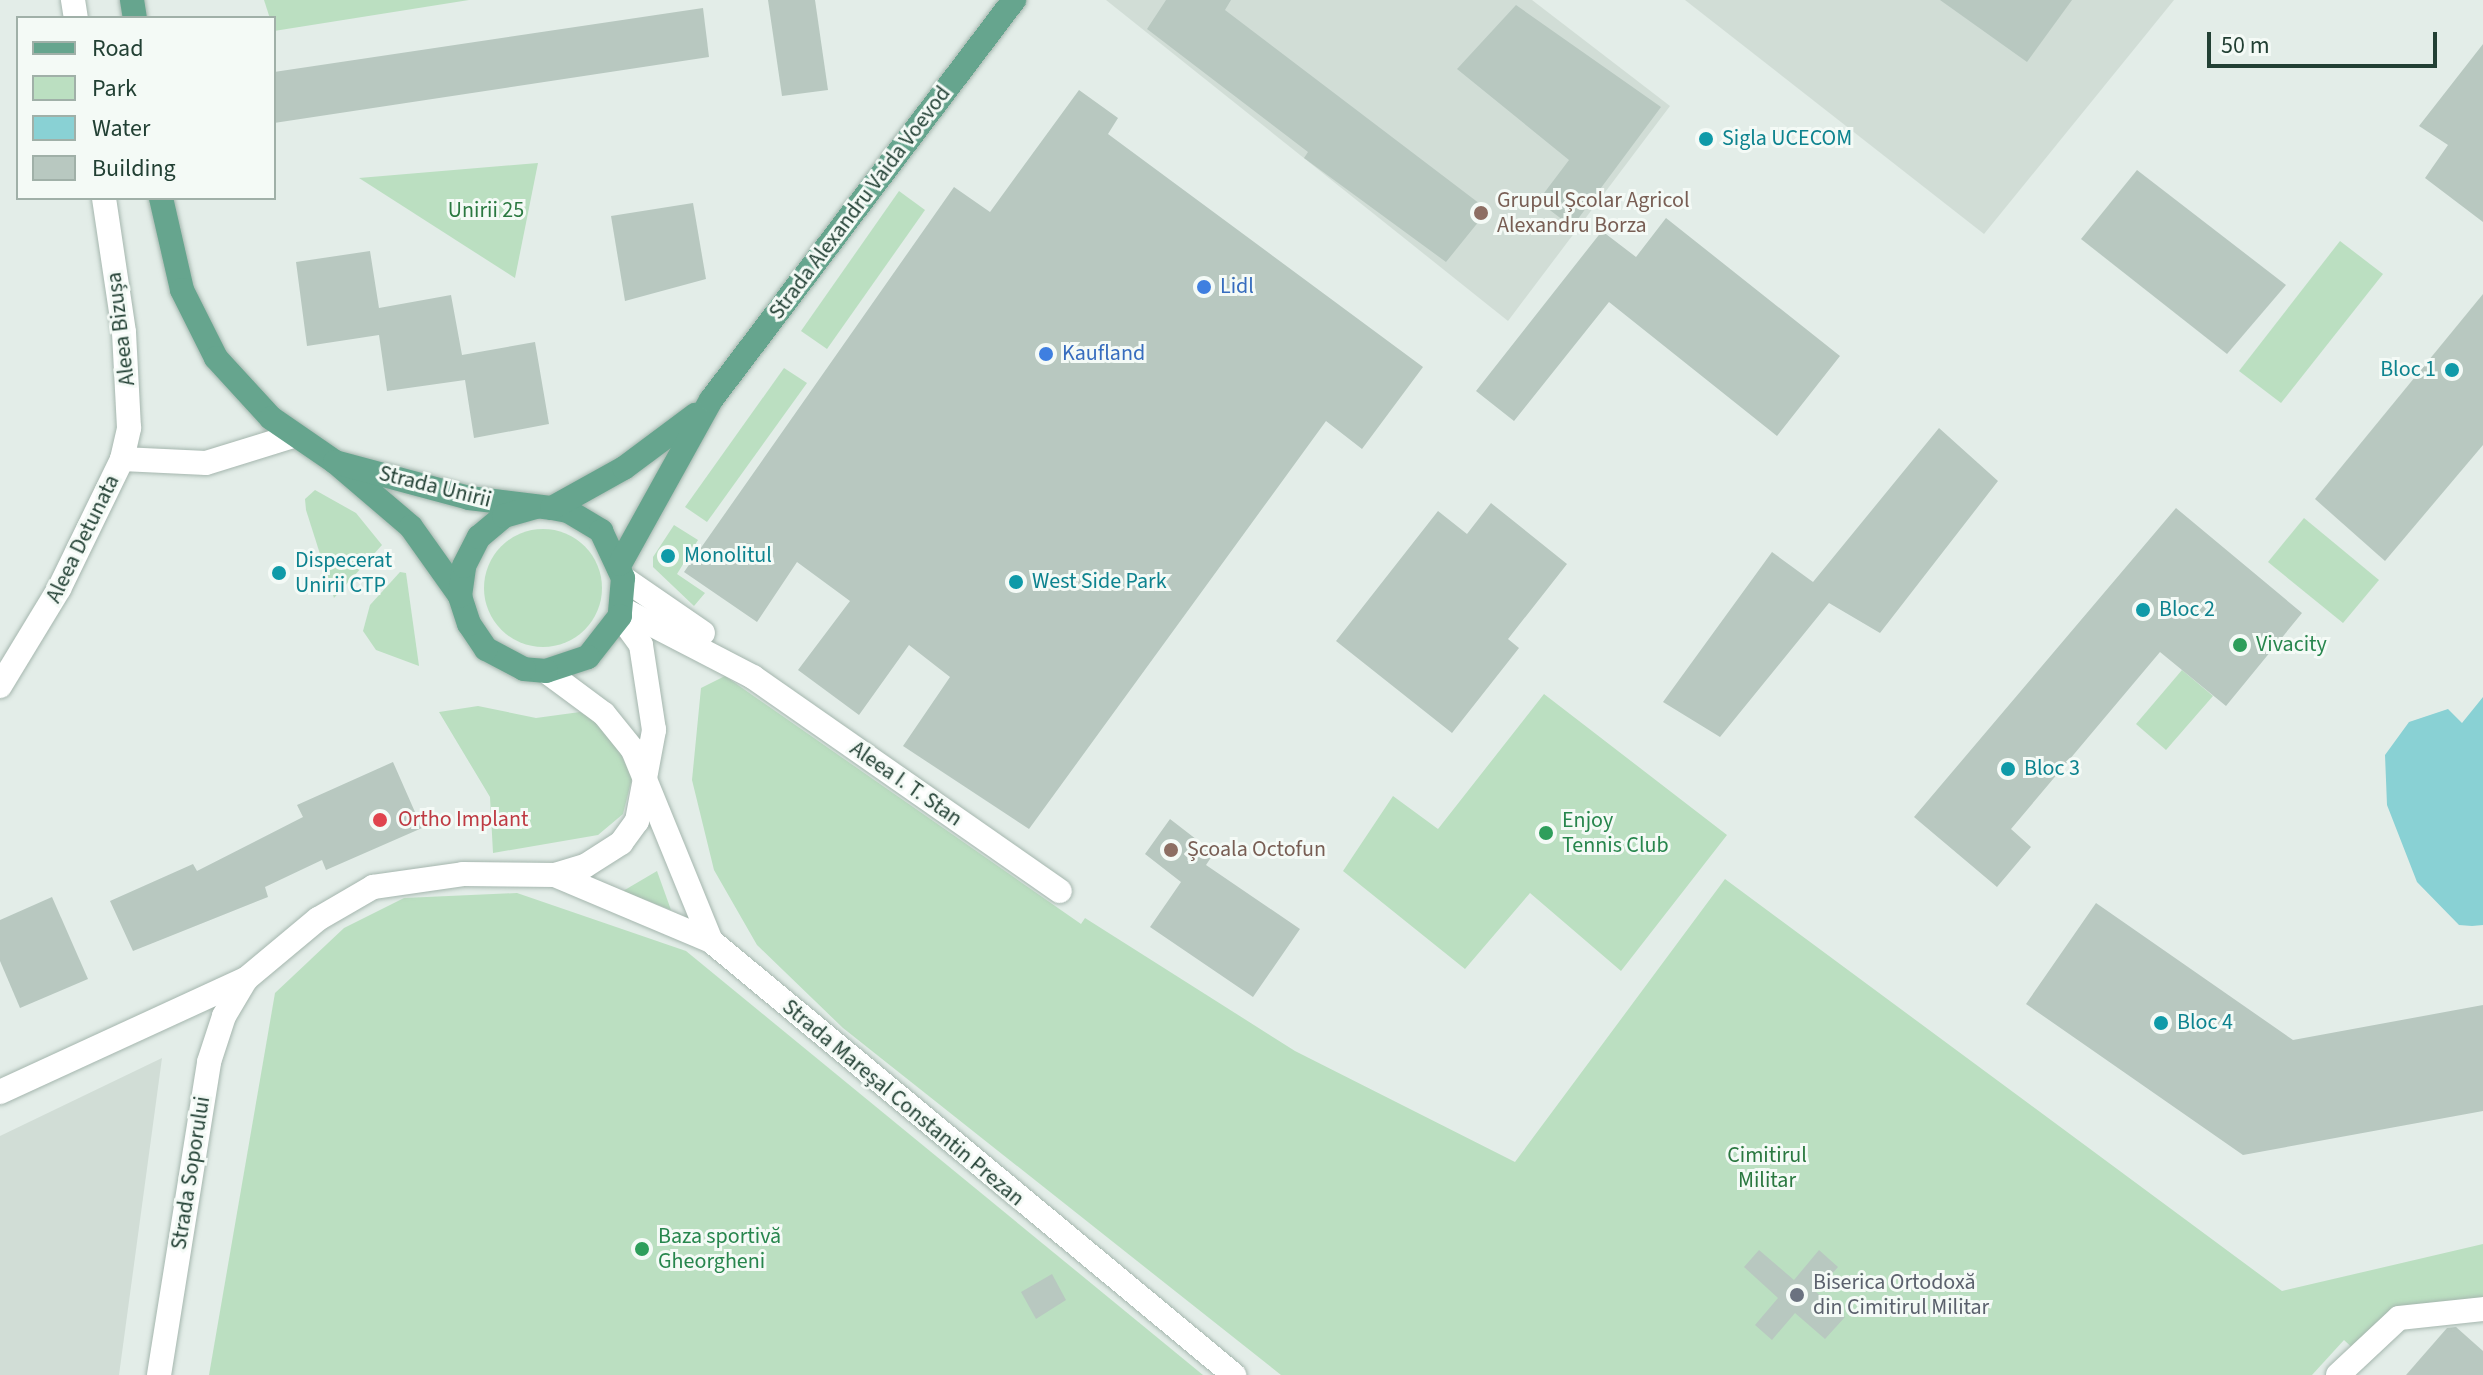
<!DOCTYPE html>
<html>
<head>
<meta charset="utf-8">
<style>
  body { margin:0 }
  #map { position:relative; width:2483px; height:1375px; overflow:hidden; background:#e3ede8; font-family:"Source Sans 3",sans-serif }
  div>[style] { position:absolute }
  .built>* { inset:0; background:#d1ddd6 }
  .green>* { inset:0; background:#bbdfc1 }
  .round { border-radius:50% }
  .water>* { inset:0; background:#89d1d4 }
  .building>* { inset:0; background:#b8c8c0 }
  .roads { filter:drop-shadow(0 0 2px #a5b6ae) drop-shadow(0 0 2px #a5b6ae) }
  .minor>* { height:24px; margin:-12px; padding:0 12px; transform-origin:12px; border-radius:12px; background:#fff }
  .major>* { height:24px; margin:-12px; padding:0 12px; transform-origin:12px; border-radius:12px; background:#66a58e }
  .dots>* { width:22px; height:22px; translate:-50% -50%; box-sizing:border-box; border:4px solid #f4faf6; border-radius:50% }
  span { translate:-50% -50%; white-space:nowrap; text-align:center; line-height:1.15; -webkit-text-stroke:6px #f4faf6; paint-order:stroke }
  .culture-label { font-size:22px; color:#0d838f }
  .left { translate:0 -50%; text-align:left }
  .right { translate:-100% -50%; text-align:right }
  .education-label { font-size:22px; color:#785e54 }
  .street-label { font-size:22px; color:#224034 }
  .park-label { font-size:22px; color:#2a7840 }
  .shop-label { font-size:22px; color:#366cbe }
  .leisure-label { font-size:22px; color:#27864d }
  .health-label { font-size:22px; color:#be3a42 }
  .worship-label { font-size:22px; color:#5b616d }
  .legend { position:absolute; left:16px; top:16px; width:260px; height:184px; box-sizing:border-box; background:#f4faf6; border:2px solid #a0b0a8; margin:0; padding:10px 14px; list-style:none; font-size:24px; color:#224034 }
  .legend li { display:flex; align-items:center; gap:16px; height:40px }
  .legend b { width:40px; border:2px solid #a0b0a8 }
  .scale { position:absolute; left:2207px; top:32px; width:230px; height:36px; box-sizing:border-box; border:4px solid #224034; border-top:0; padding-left:10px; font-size:24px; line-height:28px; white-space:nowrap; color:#224034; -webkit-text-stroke:6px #f4faf6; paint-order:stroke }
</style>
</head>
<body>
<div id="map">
  <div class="built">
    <i style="clip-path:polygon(1106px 0,1532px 0,1670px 106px,1508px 321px)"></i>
    <i style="clip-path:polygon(1685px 0,2174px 0,1984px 234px)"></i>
    <i style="clip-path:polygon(162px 1058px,119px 1375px,0 1375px,0 1136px)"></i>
  </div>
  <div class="green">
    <i style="clip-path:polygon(264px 0,469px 0,274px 31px)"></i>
    <i style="clip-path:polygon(538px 163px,515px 278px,359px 178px)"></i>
    <i style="clip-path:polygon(899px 191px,925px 210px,827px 349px,801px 331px)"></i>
    <i style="clip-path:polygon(2340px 241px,2383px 274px,2281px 403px,2239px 371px)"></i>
    <i style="clip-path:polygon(784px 368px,807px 383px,707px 522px,685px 507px)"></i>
    <i style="clip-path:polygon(315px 490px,356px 513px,382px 545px,334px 598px,306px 510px,305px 499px)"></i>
    <i style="clip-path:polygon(2304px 518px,2379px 580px,2343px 623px,2268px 562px)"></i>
    <i style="clip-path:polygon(674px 525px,698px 540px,677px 574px,705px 593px,694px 606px,653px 567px,653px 557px)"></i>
    <i class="round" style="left:484px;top:529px;width:118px;height:118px"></i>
    <i style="clip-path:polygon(400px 572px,406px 573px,419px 666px,376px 650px,363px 631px,370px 605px)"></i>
    <i style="clip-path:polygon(2182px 670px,2213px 696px,2166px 750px,2136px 724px)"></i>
    <i style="clip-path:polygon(725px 676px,1081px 924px,1085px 918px,1295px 1051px,1515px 1162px,1725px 879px,2282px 1291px,2483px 1244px,2483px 1309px,2399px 1318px,2358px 1353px,2344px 1340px,2312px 1375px,1281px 1375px,843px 1028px,757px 945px,714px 870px,692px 780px,701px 688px)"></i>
    <i style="clip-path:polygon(1544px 694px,1727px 835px,1621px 971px,1530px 893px,1465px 969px,1343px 871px,1393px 796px,1438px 829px)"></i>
    <i style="clip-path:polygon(478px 706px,536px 718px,580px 712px,609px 729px,632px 778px,623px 814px,598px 835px,493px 853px,490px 797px,439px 712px)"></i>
    <i style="clip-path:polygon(657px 871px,671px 910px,623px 891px)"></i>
    <i style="clip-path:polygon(517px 893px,686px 951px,1203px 1375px,209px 1375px,275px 993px,344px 928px,404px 898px)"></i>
  </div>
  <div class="water">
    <i style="clip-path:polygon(2483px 697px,2483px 925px,2472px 926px,2459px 925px,2417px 882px,2387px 805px,2385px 755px,2409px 722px,2448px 709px,2462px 723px)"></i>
  </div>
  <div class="building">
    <i style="clip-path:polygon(768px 0,815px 0,828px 90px,782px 96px)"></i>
    <i style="clip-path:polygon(1166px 0,1231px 0,1225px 10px,1488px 210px,1446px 262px,1304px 158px,1308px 152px,1147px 29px)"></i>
    <i style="clip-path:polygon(1940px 0,2072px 0,2027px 62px)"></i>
    <i style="clip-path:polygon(1516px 5px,1661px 107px,1572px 227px,1538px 201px,1569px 160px,1457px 69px)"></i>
    <i style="clip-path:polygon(703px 8px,709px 57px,274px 123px,274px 72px)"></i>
    <i style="clip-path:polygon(2483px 44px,2483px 222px,2425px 178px,2448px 145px,2419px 126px)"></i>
    <i style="clip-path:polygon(1079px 90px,1118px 118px,1108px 134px,1423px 367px,1362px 449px,1326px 421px,1029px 829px,903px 746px,950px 677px,909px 645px,859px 715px,798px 670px,850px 601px,797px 562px,757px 622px,684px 572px,954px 187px,990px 212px)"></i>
    <i style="clip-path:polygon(2137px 170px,2286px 285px,2227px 354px,2081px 239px)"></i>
    <i style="clip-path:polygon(693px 203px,706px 279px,625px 301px,611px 216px)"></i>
    <i style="clip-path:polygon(1666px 218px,1840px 356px,1777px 436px,1609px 302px,1514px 421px,1476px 391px,1602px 231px,1636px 257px)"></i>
    <i style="clip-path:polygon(370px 251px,379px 308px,451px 295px,462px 355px,535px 342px,549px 424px,474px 438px,465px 380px,387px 391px,379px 335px,307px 346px,296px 262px)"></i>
    <i style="clip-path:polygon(2483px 294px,2483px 445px,2385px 561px,2315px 499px)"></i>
    <i style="clip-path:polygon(1939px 428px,1998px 481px,1880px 633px,1829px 603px,1720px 737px,1663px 702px,1772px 552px,1813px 582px)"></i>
    <i style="clip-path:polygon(1491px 503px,1567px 564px,1508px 639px,1519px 648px,1452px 733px,1336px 641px,1438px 511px,1467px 534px)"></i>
    <i style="clip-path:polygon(2176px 508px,2302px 613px,2226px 706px,2160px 652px,2011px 829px,2031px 847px,1997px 887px,1914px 817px)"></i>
    <i style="clip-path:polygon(393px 762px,422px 828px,326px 870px,322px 860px,265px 887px,268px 897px,133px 951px,110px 901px,193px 864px,197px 871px,303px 817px,297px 805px)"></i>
    <i style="clip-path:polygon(1170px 819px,1214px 853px,1206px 865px,1300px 929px,1253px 997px,1150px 927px,1181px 882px,1145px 854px)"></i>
    <i style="clip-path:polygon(52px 897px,88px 979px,20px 1008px,0 961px,0 920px)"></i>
    <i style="clip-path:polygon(2096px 903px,2293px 1040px,2483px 1005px,2483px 1111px,2243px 1155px,2026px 1004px)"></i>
    <i style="clip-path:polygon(1759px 1250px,1794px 1280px,1819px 1250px,1838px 1267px,1816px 1292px,1845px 1317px,1825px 1339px,1795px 1313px,1772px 1340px,1755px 1325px,1778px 1298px,1744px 1267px)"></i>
    <i style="clip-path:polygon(1052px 1274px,1066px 1300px,1036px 1319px,1021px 1292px)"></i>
    <i style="clip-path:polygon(2456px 1327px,2483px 1351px,2483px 1375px,2406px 1375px,2447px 1328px)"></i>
  </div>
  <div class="roads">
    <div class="minor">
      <i style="left:73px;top:0;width:18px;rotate:81deg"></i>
      <i style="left:122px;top:459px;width:84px;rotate:2.7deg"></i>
      <i style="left:206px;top:463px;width:91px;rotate:-17.2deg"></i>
      <i style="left:623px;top:578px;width:97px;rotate:34.5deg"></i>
      <i style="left:622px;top:609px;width:148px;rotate:27.4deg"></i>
      <i style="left:753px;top:677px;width:374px;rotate:34.9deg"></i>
      <i style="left:546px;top:671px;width:72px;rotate:36.6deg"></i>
      <i style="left:604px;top:714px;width:46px;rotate:51.1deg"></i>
      <i style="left:633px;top:750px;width:206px;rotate:67.8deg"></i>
      <i style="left:711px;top:941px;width:680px;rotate:39.69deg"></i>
      <i style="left:0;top:686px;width:114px;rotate:-58.7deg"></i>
      <i style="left:59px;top:589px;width:144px;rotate:-64.1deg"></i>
      <i style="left:122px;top:459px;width:32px;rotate:-77deg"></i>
      <i style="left:129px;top:428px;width:96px;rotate:-93deg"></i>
      <i style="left:124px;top:332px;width:135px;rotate:-98.5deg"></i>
      <i style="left:555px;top:875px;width:169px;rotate:22.9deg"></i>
      <i style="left:0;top:1092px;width:271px;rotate:-24.7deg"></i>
      <i style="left:246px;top:979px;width:94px;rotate:-39.8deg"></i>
      <i style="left:318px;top:919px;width:64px;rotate:-30.2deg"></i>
      <i style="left:373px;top:887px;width:91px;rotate:-8.2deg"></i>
      <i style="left:463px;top:874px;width:92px;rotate:0.6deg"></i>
      <i style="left:555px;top:875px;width:31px;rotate:-17deg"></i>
      <i style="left:585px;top:866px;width:43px;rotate:-32.6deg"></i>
      <i style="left:621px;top:843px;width:27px;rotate:-54deg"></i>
      <i style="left:637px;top:821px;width:93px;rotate:-79.4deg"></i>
      <i style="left:654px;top:730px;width:86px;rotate:-98.7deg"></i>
      <i style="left:641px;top:645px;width:36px;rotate:-126deg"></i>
      <i style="left:159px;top:1375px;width:317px;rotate:-80.9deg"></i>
      <i style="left:209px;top:1062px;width:48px;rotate:-71.9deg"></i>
      <i style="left:224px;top:1016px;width:43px;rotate:-59.3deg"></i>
      <i style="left:2338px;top:1375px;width:83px;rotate:-43.1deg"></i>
      <i style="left:2399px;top:1318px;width:84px;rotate:-6.1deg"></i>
    </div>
    <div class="major">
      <i style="left:132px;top:0;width:18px;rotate:81deg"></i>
      <i style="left:161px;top:198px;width:94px;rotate:77.1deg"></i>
      <i style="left:182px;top:290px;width:76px;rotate:63.4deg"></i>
      <i style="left:216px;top:358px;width:81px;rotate:47.5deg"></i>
      <i style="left:271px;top:418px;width:78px;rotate:34.5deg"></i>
      <i style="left:335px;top:462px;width:100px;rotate:40.5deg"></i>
      <i style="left:411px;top:527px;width:85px;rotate:54.6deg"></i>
      <i style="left:335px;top:462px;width:139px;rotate:15deg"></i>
      <i style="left:469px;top:498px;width:84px;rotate:6.9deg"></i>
      <i style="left:552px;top:508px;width:16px;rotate:11deg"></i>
      <i style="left:568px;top:511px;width:39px;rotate:31deg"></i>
      <i style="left:601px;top:531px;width:52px;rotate:64.9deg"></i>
      <i style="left:623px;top:578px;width:38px;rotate:95deg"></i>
      <i style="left:620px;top:616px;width:52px;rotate:128deg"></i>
      <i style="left:588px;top:657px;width:44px;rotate:161.6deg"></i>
      <i style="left:546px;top:671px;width:22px;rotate:-175deg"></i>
      <i style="left:524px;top:669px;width:43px;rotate:-152.2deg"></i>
      <i style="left:486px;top:649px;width:30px;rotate:-124deg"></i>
      <i style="left:469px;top:624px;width:29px;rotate:-108deg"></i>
      <i style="left:460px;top:596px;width:30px;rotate:-82deg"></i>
      <i style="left:464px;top:566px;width:33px;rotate:-63deg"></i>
      <i style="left:479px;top:537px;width:33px;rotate:-40deg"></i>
      <i style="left:504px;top:516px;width:33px;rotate:-16deg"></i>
      <i style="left:552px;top:508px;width:82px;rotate:-29.1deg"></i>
      <i style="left:624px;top:468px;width:89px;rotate:-36.7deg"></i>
      <i style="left:620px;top:564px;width:188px;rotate:-61deg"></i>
      <i style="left:711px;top:400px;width:502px;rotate:-52.86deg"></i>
    </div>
  </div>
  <div class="dots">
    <i style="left:1706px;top:139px;background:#0f9aa8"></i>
    <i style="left:1481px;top:213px;background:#8d6e63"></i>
    <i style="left:1204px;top:287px;background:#3f7fe0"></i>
    <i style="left:1046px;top:354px;background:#3f7fe0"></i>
    <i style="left:2452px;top:370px;background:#0f9aa8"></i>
    <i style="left:668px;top:556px;background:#0f9aa8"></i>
    <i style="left:279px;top:573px;background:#0f9aa8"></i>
    <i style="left:1016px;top:582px;background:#0f9aa8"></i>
    <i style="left:2143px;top:610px;background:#0f9aa8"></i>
    <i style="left:2240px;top:645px;background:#2e9e5b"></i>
    <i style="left:2008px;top:769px;background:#0f9aa8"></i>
    <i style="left:380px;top:820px;background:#e0444e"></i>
    <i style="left:1546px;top:833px;background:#2e9e5b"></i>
    <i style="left:1171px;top:850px;background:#8d6e63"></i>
    <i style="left:2161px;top:1023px;background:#0f9aa8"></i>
    <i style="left:642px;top:1249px;background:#2e9e5b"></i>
    <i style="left:1797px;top:1295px;background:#6b7280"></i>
  </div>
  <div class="culture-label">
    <span class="left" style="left:1722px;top:139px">Sigla UCECOM</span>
    <span class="right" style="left:2436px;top:370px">Bloc 1</span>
    <span class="left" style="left:684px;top:556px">Monolitul</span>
    <span class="left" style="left:295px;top:573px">Dispecerat<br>Unirii CTP</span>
    <span class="left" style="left:1032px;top:582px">West Side Park</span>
    <span class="left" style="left:2159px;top:610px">Bloc 2</span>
    <span class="left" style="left:2024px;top:769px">Bloc 3</span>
    <span class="left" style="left:2177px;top:1023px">Bloc 4</span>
  </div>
  <div class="education-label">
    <span class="left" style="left:1497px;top:213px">Grupul Școlar Agricol<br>Alexandru Borza</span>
    <span class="left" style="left:1187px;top:850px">Școala Octofun</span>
  </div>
  <div class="street-label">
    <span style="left:860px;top:203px;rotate:-53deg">Strada Alexandru Vaida Voevod</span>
    <span style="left:121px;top:329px;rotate:-97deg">Aleea Bizușa</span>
    <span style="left:435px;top:487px;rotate:14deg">Strada Unirii</span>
    <span style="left:83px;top:539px;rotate:-64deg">Aleea Detunata</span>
    <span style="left:906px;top:784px;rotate:35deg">Aleea I. T. Stan</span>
    <span style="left:903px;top:1103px;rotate:40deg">Strada Mareșal Constantin Prezan</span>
    <span style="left:191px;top:1173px;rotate:-81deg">Strada Soporului</span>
  </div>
  <div class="park-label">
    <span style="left:486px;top:211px">Unirii 25</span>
    <span style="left:1767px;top:1168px">Cimitirul<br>Militar</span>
  </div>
  <div class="shop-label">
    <span class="left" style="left:1220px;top:287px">Lidl</span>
    <span class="left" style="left:1062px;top:354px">Kaufland</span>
  </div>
  <div class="leisure-label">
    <span class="left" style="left:2256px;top:645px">Vivacity</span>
    <span class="left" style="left:1562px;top:833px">Enjoy<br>Tennis Club</span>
    <span class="left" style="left:658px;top:1249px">Baza sportivă<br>Gheorgheni</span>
  </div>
  <div class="health-label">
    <span class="left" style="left:398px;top:820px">Ortho Implant</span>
  </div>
  <div class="worship-label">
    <span class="left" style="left:1813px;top:1295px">Biserica Ortodoxă<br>din Cimitirul Militar</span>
  </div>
  <ul class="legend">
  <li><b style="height:10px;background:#66a58e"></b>Road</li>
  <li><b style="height:22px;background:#bbdfc1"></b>Park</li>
  <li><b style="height:22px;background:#89d1d4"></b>Water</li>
  <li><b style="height:22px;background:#b8c8c0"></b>Building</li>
  </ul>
  <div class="scale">50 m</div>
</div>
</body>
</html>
